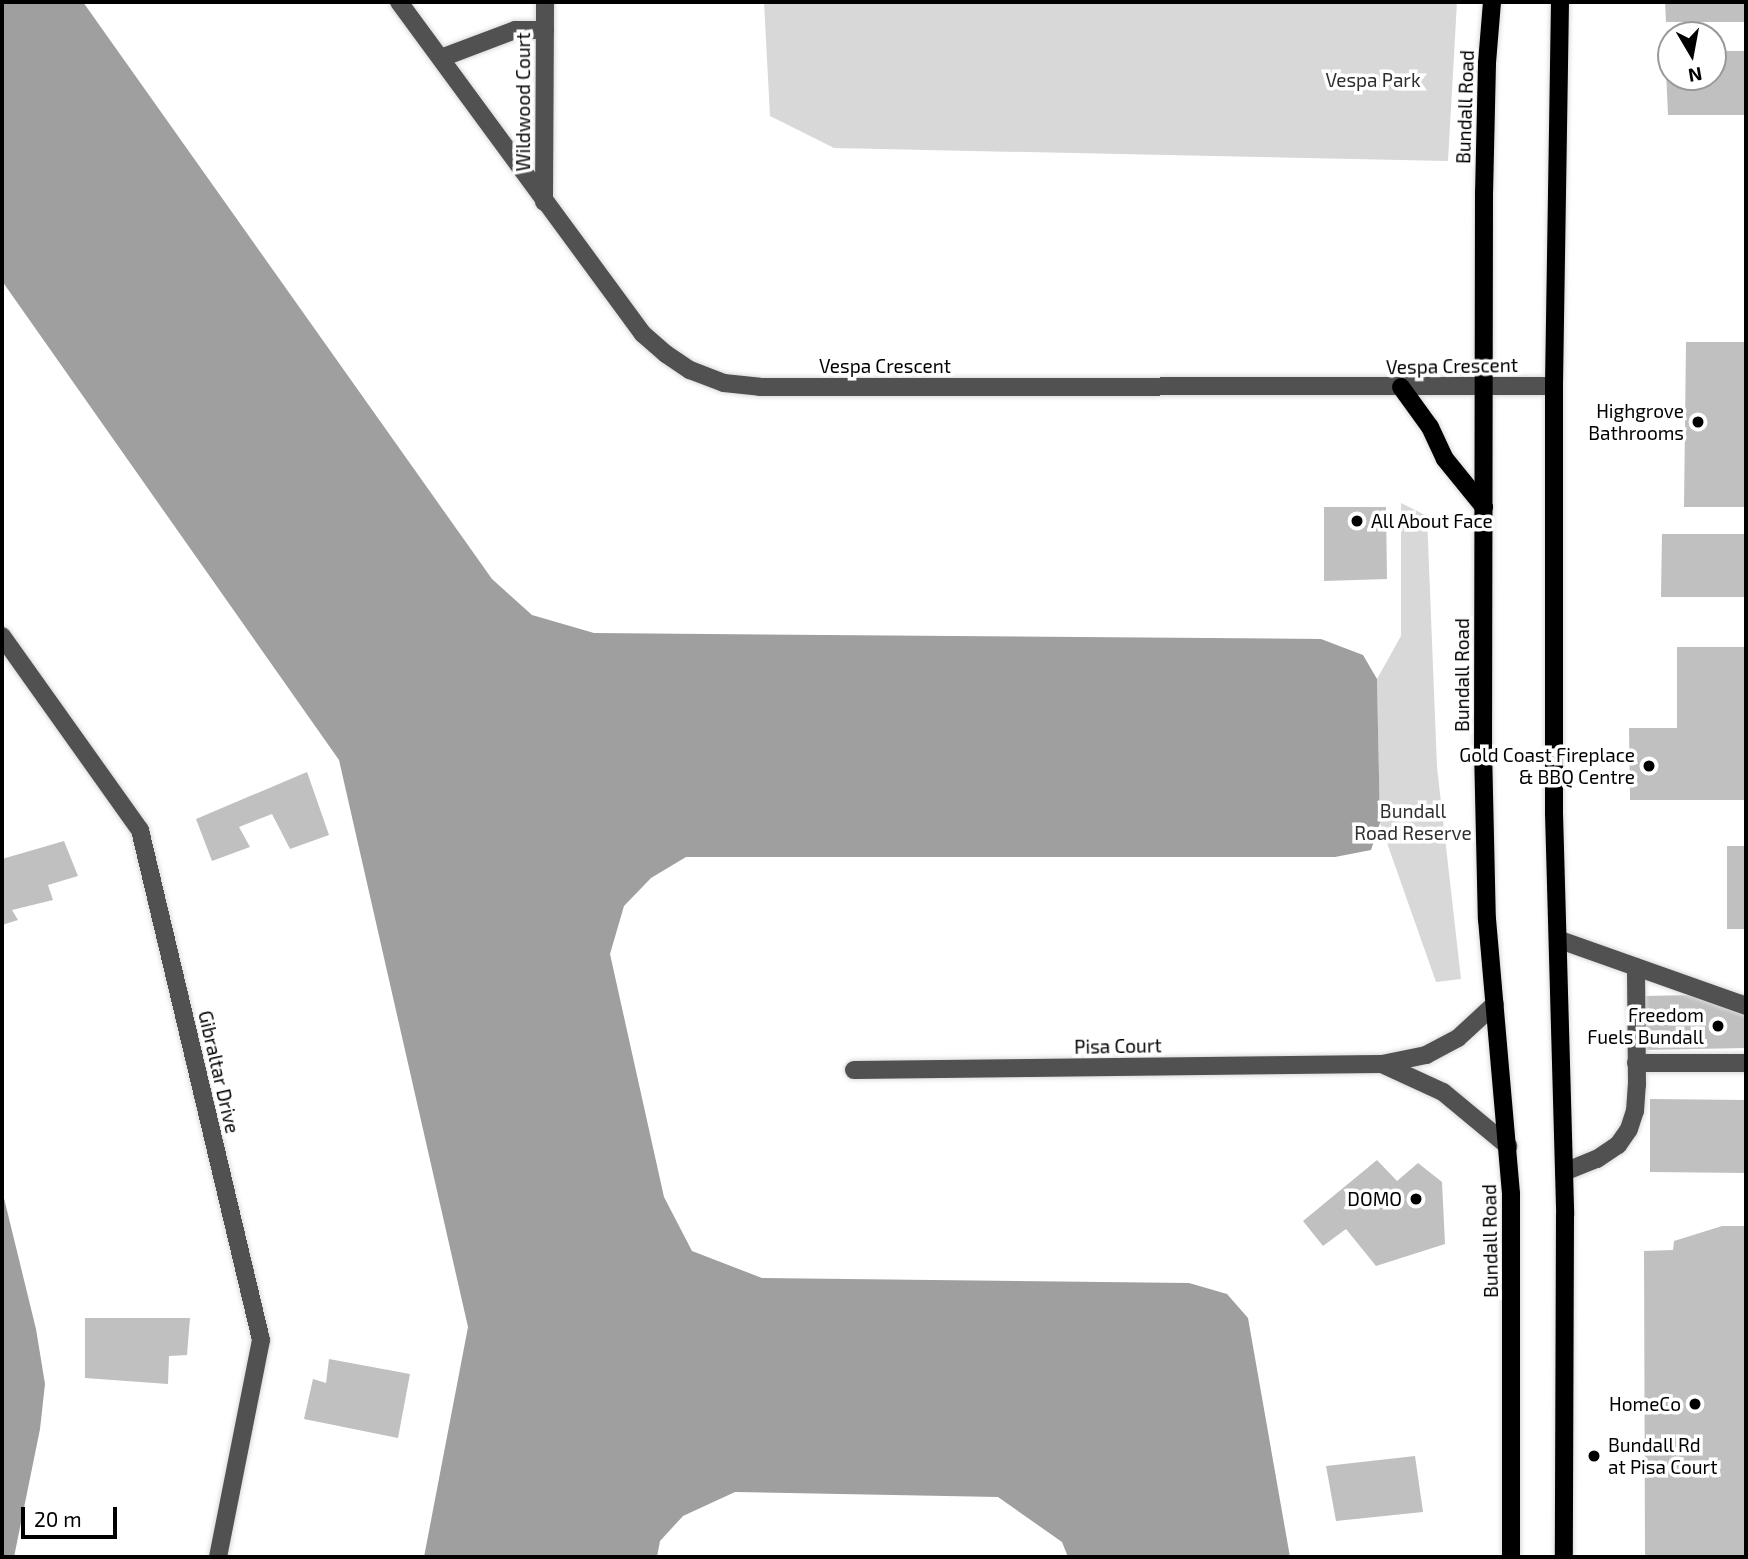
<!DOCTYPE html>
<html>
<head>
<meta charset="utf-8">
<style>
  body { margin:0 }
  #map { position:relative; width:1748px; height:1559px; overflow:hidden; background:#fff; font-family:"Exo 2",sans-serif }
  div>[style] { position:absolute }
  .green>* { inset:0; background:#d8d8d8 }
  .water>* { inset:0; background:#9f9f9f }
  .building>* { inset:0; background:#c0c0c0 }
  .roads { filter:drop-shadow(0 0 2px #dbdbdb) drop-shadow(0 0 2px #dbdbdb) }
  .minor>* { height:18px; margin:-9px; padding:0 9px; transform-origin:9px; border-radius:9px; background:#515151 }
  .major>* { height:18px; margin:-9px; padding:0 9px; transform-origin:9px; border-radius:9px; background:#000 }
  .dots>* { width:19px; height:19px; translate:-50% -50%; box-sizing:border-box; border:4px solid #fff; border-radius:50% }
  span { translate:-50% -50%; white-space:nowrap; text-align:center; line-height:1.15; -webkit-text-stroke:7px #fff; paint-order:stroke }
  .park-label { font-size:19px; color:#2f2f2f }
  .street-label { font-size:19px; color:#000 }
  .poi-label { font-size:19px; color:#000 }
  .right { translate:-100% -50%; text-align:right }
  .left { translate:0 -50%; text-align:left }
  .frame { position:absolute; inset:0; border:4px solid #000; pointer-events:none }
  .north { position:absolute; left:1657px; top:21px; width:70px; height:70px; box-sizing:border-box; background:#fff; border:2px solid #999; border-radius:50%; rotate:170deg; font-size:19px; font-weight:700; line-height:28px; text-align:center; color:#000 }
  .north::after { content:''; display:block; margin:auto; width:24px; height:32px; background:#000; clip-path:polygon(50% 0,100% 100%,50% 72%,0 100%) }
  .scale { position:absolute; left:21px; top:1507px; width:96px; height:32px; box-sizing:border-box; border:4px solid #000; border-top:0; padding-left:9px; font-size:21px; line-height:24px; white-space:nowrap; color:#000; -webkit-text-stroke:5px #fff; paint-order:stroke }
</style>
</head>
<body>
<div id="map">
  <div class="green">
    <i style="clip-path:polygon(764px 2px,1457px 2px,1448px 161px,834px 148px,770px 116px)"></i>
    <i style="clip-path:polygon(1401px 503px,1427px 516px,1437px 767px,1461px 979px,1436px 982px,1380px 823px,1377px 679px,1401px 636px)"></i>
  </div>
  <div class="water">
    <i style="clip-path:polygon(2px 2px,83px 2px,492px 579px,532px 615px,594px 633px,1321px 639px,1363px 655px,1377px 679px,1380px 823px,1371px 850px,1335px 857px,686px 857px,651px 878px,624px 906px,610px 954px,664px 1197px,692px 1251px,762px 1278px,1189px 1283px,1227px 1294px,1248px 1318px,1290px 1557px,1068px 1557px,1062px 1542px,998px 1497px,735px 1492px,683px 1516px,660px 1541px,657px 1557px,424px 1557px,468px 1327px,339px 760px,2px 281px)"></i>
    <i style="clip-path:polygon(2px 1190px,36px 1329px,45px 1384px,40px 1429px,14px 1557px,2px 1557px)"></i>
  </div>
  <div class="building">
    <i style="clip-path:polygon(1665px 2px,1746px 2px,1746px 22px,1666px 22px)"></i>
    <i style="clip-path:polygon(1665px 50px,1671px 50px,1671px 77px,1713px 77px,1713px 51px,1746px 51px,1746px 115px,1668px 115px)"></i>
    <i style="clip-path:polygon(1686px 342px,1746px 342px,1746px 507px,1684px 507px)"></i>
    <i style="clip-path:polygon(1324px 507px,1386px 507px,1387px 579px,1324px 581px)"></i>
    <i style="clip-path:polygon(1662px 534px,1746px 534px,1746px 597px,1661px 597px)"></i>
    <i style="clip-path:polygon(1677px 647px,1746px 647px,1746px 800px,1630px 800px,1629px 728px,1677px 728px)"></i>
    <i style="clip-path:polygon(307px 772px,329px 835px,290px 849px,272px 814px,239px 827px,250px 847px,212px 861px,196px 819px)"></i>
    <i style="clip-path:polygon(64px 841px,78px 876px,48px 885px,53px 900px,12px 910px,18px 920px,2px 925px,2px 859px)"></i>
    <i style="clip-path:polygon(1727px 846px,1746px 846px,1746px 929px,1727px 929px)"></i>
    <i style="clip-path:polygon(1746px 994px,1746px 1048px,1644px 1050px,1643px 996px)"></i>
    <i style="clip-path:polygon(1650px 1099px,1746px 1100px,1746px 1173px,1650px 1172px)"></i>
    <i style="clip-path:polygon(1377px 1160px,1397px 1181px,1418px 1163px,1442px 1182px,1445px 1244px,1376px 1266px,1346px 1229px,1323px 1246px,1303px 1221px)"></i>
    <i style="clip-path:polygon(1722px 1226px,1746px 1226px,1746px 1557px,1645px 1557px,1644px 1251px,1673px 1250px,1674px 1241px)"></i>
    <i style="clip-path:polygon(85px 1318px,190px 1318px,187px 1355px,169px 1356px,168px 1384px,85px 1378px)"></i>
    <i style="clip-path:polygon(329px 1359px,410px 1374px,398px 1438px,304px 1419px,313px 1379px,326px 1383px)"></i>
    <i style="clip-path:polygon(1415px 1456px,1423px 1512px,1336px 1521px,1326px 1466px)"></i>
  </div>
  <div class="roads">
    <div class="minor">
      <i style="left:399px;top:2px;width:412px;rotate:53.7deg"></i>
      <i style="left:643px;top:334px;width:30px;rotate:41deg"></i>
      <i style="left:666px;top:354px;width:29px;rotate:34deg"></i>
      <i style="left:690px;top:370px;width:36px;rotate:21deg"></i>
      <i style="left:724px;top:383px;width:36px;rotate:6deg"></i>
      <i style="left:760px;top:387px;width:794px;rotate:-0.07deg"></i>
      <i style="left:441px;top:58px;width:79px;rotate:-20.7deg"></i>
      <i style="left:515px;top:30px;width:30px"></i>
      <i style="left:544px;top:202px;width:200px;rotate:-89.7deg"></i>
      <i style="left:2px;top:636px;width:238px;rotate:54.6deg"></i>
      <i style="left:140px;top:830px;width:524px;rotate:76.65deg"></i>
      <i style="left:261px;top:1340px;width:221px;rotate:101.2deg"></i>
      <i style="left:1560px;top:940px;width:197px;rotate:19.5deg"></i>
      <i style="left:1636px;top:1063px;width:110px"></i>
      <i style="left:1382px;top:1064px;width:67px;rotate:24.7deg"></i>
      <i style="left:1443px;top:1092px;width:85px;rotate:39.7deg"></i>
      <i style="left:854px;top:1070px;width:528px;rotate:-0.65deg"></i>
      <i style="left:1382px;top:1064px;width:45px;rotate:-11.6deg"></i>
      <i style="left:1426px;top:1055px;width:36px;rotate:-28deg"></i>
      <i style="left:1458px;top:1038px;width:50px;rotate:-42.6deg"></i>
      <i style="left:1564px;top:1172px;width:35px;rotate:-22deg"></i>
      <i style="left:1597px;top:1159px;width:25px;rotate:-34deg"></i>
      <i style="left:1618px;top:1145px;width:19px;rotate:-55deg"></i>
      <i style="left:1629px;top:1129px;width:19px;rotate:-72deg"></i>
      <i style="left:1635px;top:1111px;width:26px;rotate:-86deg"></i>
      <i style="left:1637px;top:1085px;width:118px;rotate:-90.5deg"></i>
    </div>
    <div class="major">
      <i style="left:1492px;top:2px;width:61px;rotate:94.7deg"></i>
      <i style="left:1487px;top:63px;width:129px;rotate:91.3deg"></i>
      <i style="left:1484px;top:192px;width:557px;rotate:90.1deg"></i>
      <i style="left:1483px;top:749px;width:170px;rotate:88.7deg"></i>
      <i style="left:1487px;top:919px;width:276px;rotate:85deg"></i>
      <i style="left:1511px;top:1194px;width:363px;rotate:90deg"></i>
      <i style="left:1560px;top:2px;width:384px;rotate:90.9deg"></i>
      <i style="left:1554px;top:386px;width:427px;rotate:90deg"></i>
      <i style="left:1554px;top:813px;width:402px;rotate:88.4deg"></i>
      <i style="left:1565px;top:1215px;width:342px;rotate:90.2deg"></i>
      <i style="left:1401px;top:387px;width:49px;rotate:54.1deg"></i>
      <i style="left:1430px;top:427px;width:35px;rotate:65deg"></i>
      <i style="left:1445px;top:459px;width:62px;rotate:50.9deg"></i>
    </div>
  </div>
  <div class="dots">
    <i style="left:1698px;top:422px;background:#000"></i>
    <i style="left:1357px;top:521px;background:#000"></i>
    <i style="left:1649px;top:766px;background:#000"></i>
    <i style="left:1718px;top:1026px;background:#000"></i>
    <i style="left:1416px;top:1199px;background:#000"></i>
    <i style="left:1695px;top:1404px;background:#000"></i>
    <i style="left:1594px;top:1456px;background:#000"></i>
  </div>
  <div class="park-label">
    <span style="left:1373px;top:80px">Vespa Park</span>
    <span style="left:1413px;top:822px">Bundall<br>Road Reserve</span>
  </div>
  <div class="street-label">
    <span style="left:523px;top:102px;rotate:-90deg">Wildwood Court</span>
    <span style="left:1465px;top:107px;rotate:-88deg">Bundall Road</span>
    <span style="left:885px;top:366px">Vespa Crescent</span>
    <span style="left:1452px;top:366px;rotate:-1deg">Vespa Crescent</span>
    <span style="left:1462px;top:675px;rotate:-90deg">Bundall Road</span>
    <span style="left:1118px;top:1046px;rotate:-1deg">Pisa Court</span>
    <span style="left:219px;top:1072px;rotate:77deg">Gibraltar Drive</span>
    <span style="left:1490px;top:1241px;rotate:-91deg">Bundall Road</span>
  </div>
  <div class="poi-label">
    <span class="right" style="left:1684px;top:422px">Highgrove<br>Bathrooms</span>
    <span class="left" style="left:1371px;top:521px">All About Face</span>
    <span class="right" style="left:1635px;top:766px">Gold Coast Fireplace<br>&amp; BBQ Centre</span>
    <span class="right" style="left:1704px;top:1026px">Freedom<br>Fuels Bundall</span>
    <span class="right" style="left:1402px;top:1199px">DOMO</span>
    <span class="right" style="left:1681px;top:1404px">HomeCo</span>
    <span class="left" style="left:1608px;top:1456px">Bundall Rd<br>at Pisa Court</span>
  </div>
  <div class="frame"></div>
  <div class="north">N</div>
  <div class="scale">20 m</div>
</div>
</body>
</html>
